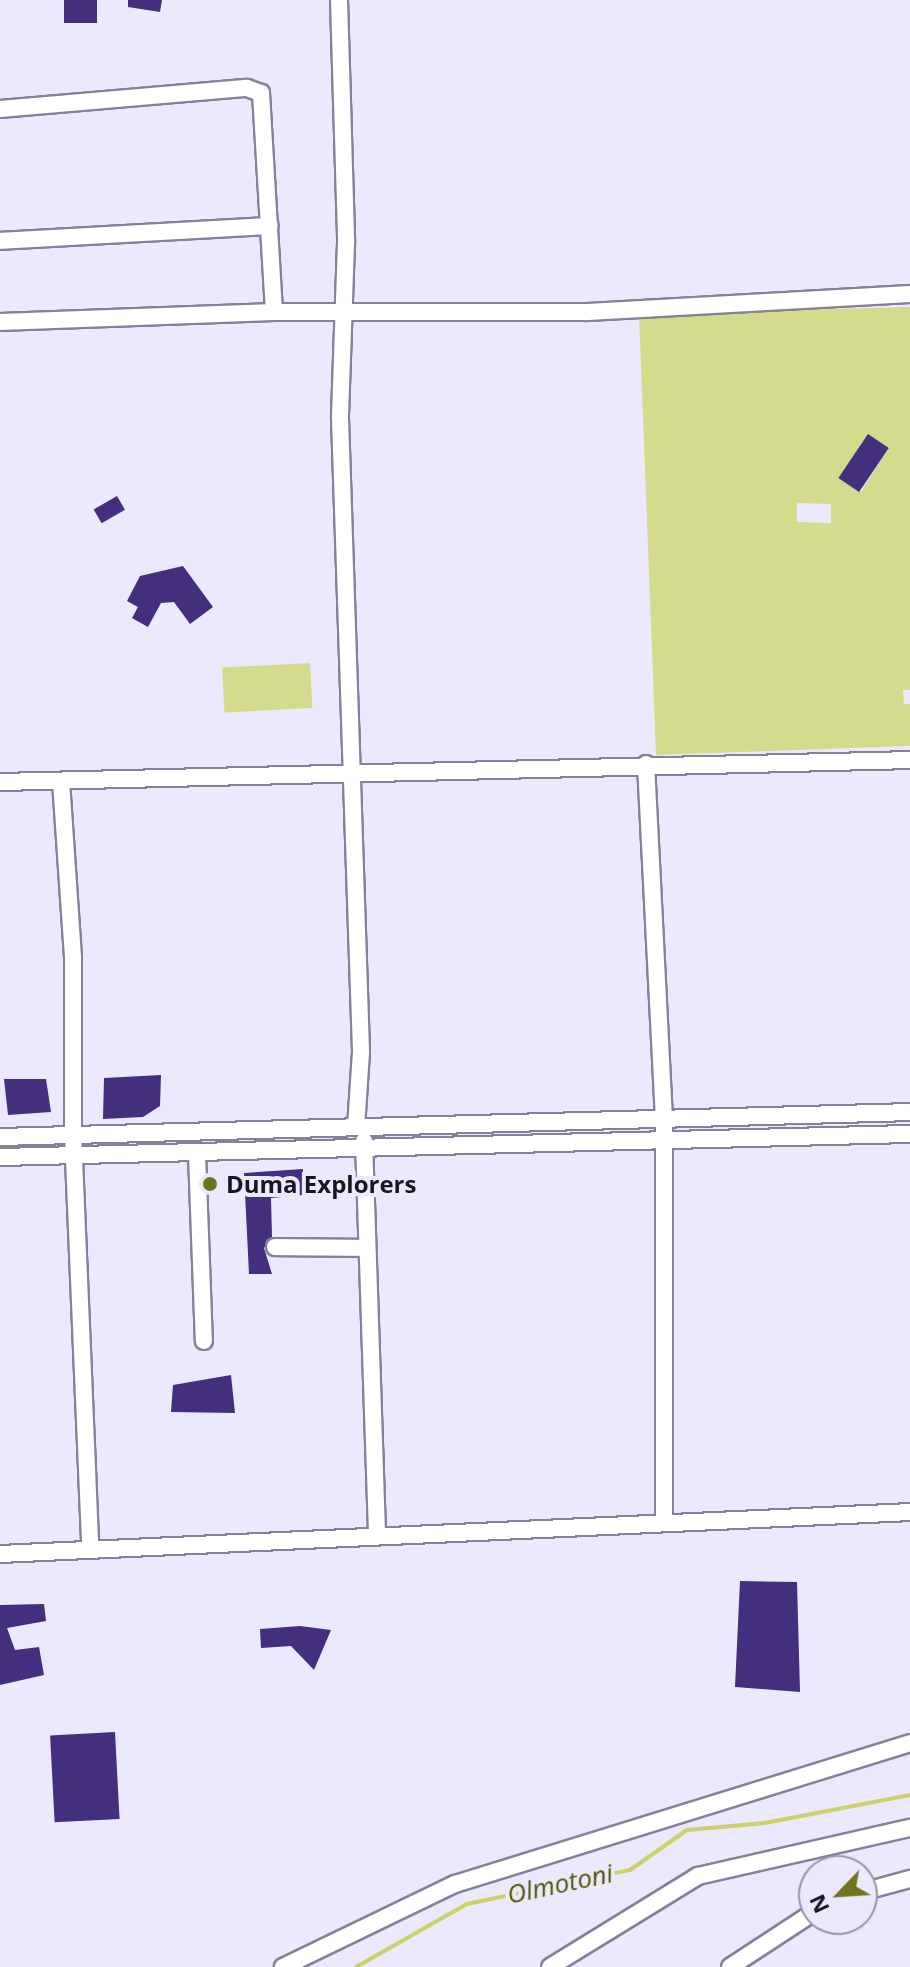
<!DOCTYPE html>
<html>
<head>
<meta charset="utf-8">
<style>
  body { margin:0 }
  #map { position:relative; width:910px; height:1967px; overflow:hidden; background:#ece9fe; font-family:"Open Sans",sans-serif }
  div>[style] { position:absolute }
  .green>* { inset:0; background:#d5db8d; transform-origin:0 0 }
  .stream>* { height:4px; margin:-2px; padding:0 2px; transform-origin:2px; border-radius:2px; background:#ccd168 }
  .building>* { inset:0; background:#442e7e; transform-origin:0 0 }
  .roads { filter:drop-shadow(2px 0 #848199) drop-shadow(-2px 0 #848199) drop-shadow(0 2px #848199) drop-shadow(0 -2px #848199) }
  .minor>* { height:16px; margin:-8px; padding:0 8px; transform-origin:8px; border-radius:8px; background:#fff }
  .dots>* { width:22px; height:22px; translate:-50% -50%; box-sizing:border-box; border:4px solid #ece9fe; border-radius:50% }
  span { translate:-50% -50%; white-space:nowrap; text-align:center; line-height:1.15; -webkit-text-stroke:8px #ece9fe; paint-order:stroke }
  .poi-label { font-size:24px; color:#18161f; font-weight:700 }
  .left { translate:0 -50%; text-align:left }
  .water-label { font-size:26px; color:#535601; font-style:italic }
  .north { position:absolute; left:798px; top:1855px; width:80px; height:80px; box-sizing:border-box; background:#ece9fe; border:2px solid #9795a5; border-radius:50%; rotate:245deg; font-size:22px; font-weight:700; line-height:32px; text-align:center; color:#18161f }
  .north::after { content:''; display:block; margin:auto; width:28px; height:36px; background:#71741b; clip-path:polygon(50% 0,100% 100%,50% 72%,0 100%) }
</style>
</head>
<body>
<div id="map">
  <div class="green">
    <i style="clip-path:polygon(evenodd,910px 307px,910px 690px,903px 690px,904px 704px,910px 704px,910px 746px,656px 755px,639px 314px,910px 307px,868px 435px,888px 448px,861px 492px,840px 479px,868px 435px,910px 307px,797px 503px,831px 504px,831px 523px,797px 522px,797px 503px)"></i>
    <i style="left:310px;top:663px;width:45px;height:88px;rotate:87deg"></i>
  </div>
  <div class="stream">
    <i style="left:356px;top:1967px;width:128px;rotate:-29.6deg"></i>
    <i style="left:467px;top:1904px;width:167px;rotate:-11.8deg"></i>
    <i style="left:630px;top:1870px;width:70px;rotate:-35.1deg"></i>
    <i style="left:687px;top:1830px;width:78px;rotate:-5.1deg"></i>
    <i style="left:765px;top:1823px;width:148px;rotate:-10.9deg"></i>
  </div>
  <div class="building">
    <i style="left:64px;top:0;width:33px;height:23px"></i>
    <i style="clip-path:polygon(128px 0,162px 0,160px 12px,128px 7px)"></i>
    <i style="left:868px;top:434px;width:25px;height:53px;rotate:34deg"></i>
    <i style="left:117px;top:496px;width:16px;height:27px;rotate:60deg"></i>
    <i style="clip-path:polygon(183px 566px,213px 607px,190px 624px,174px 602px,161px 603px,148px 627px,132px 618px,138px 607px,127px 601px,140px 576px)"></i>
    <i style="clip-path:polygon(161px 1075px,160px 1106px,143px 1117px,103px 1119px,104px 1078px)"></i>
    <i style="clip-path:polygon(4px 1079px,46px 1079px,51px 1112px,8px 1115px)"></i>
    <i style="clip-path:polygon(303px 1169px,303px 1195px,271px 1198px,272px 1237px,264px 1248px,272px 1274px,249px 1274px,244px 1173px)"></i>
    <i style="clip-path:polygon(231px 1375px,235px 1413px,171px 1412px,173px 1385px)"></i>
    <i style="clip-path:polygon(740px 1581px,797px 1582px,800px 1692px,735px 1687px)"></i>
    <i style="clip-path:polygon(44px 1604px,46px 1621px,7px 1628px,15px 1650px,39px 1647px,44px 1675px,0 1685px,0 1605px)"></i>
    <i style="clip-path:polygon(300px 1626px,331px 1630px,314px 1670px,291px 1646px,261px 1648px,260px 1629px)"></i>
    <i style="left:115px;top:1732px;width:87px;height:65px;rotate:87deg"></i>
  </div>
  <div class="roads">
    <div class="minor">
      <i style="left:339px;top:0;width:243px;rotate:88.3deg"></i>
      <i style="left:346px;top:243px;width:175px;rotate:92deg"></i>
      <i style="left:340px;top:418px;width:634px;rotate:88.1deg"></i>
      <i style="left:361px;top:1052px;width:75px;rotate:93.8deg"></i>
      <i style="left:0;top:109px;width:248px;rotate:-4.9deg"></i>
      <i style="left:247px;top:88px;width:15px;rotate:20deg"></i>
      <i style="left:261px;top:93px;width:219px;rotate:86.6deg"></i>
      <i style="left:0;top:241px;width:270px;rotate:-3.2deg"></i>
      <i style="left:0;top:322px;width:274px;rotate:-2.1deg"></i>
      <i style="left:274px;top:312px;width:313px"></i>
      <i style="left:587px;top:312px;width:324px;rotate:-3.2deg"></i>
      <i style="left:646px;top:764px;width:355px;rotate:87.1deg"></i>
      <i style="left:664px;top:1119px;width:404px;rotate:90deg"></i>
      <i style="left:61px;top:781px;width:177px;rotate:86.1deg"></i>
      <i style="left:73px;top:958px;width:177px;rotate:90deg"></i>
      <i style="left:73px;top:1135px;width:414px;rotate:87.6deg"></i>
      <i style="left:0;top:782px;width:910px;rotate:-1.38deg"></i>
      <i style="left:0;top:1137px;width:910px;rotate:-1.57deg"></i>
      <i style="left:364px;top:1141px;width:394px;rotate:88.1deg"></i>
      <i style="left:197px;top:1154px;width:187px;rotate:87.9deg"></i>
      <i style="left:0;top:1157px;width:910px;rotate:-1.45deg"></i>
      <i style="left:275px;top:1247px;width:92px;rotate:0.6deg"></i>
      <i style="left:0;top:1554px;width:911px;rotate:-2.64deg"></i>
      <i style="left:862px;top:1892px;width:50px;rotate:-15.2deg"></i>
      <i style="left:283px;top:1967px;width:191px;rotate:-25.8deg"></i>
      <i style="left:455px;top:1884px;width:476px;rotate:-17.2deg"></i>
      <i style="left:550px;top:1967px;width:174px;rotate:-31.6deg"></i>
      <i style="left:698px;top:1876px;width:217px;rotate:-12.8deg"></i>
      <i style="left:730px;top:1967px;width:100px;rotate:-33.2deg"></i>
    </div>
  </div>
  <div class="dots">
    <i style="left:210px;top:1184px;background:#71741b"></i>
  </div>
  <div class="poi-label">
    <span class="left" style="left:226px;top:1184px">Duma Explorers</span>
  </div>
  <div class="water-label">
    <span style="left:560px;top:1884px;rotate:-12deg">Olmotoni</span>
  </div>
  <div class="north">N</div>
</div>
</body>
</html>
